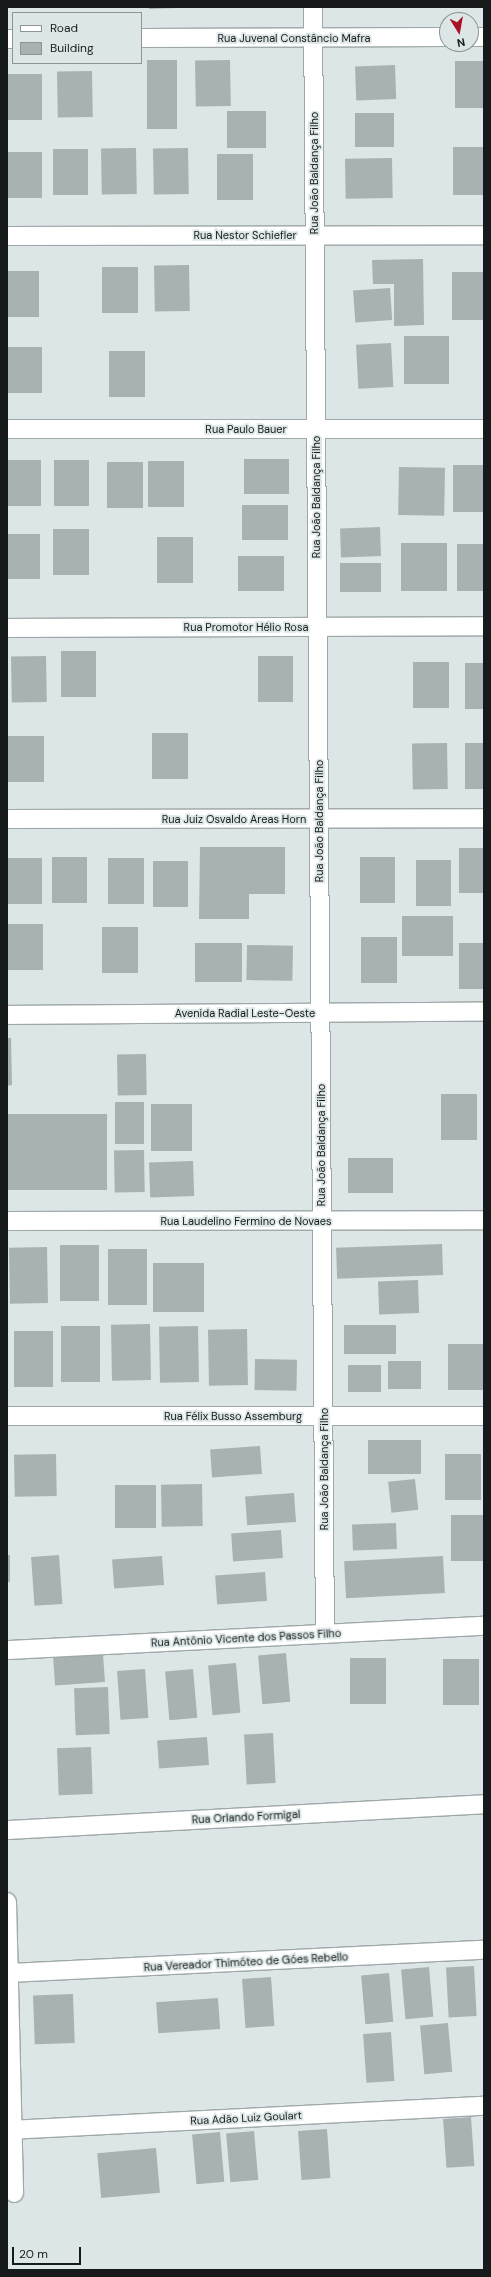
<!DOCTYPE html>
<html>
<head>
<meta charset="utf-8">
<style>
  body { margin:0 }
  #map { position:relative; width:491px; height:2277px; overflow:hidden; background:#dde6e7; font-family:"DM Sans",sans-serif }
  div>[style] { position:absolute }
  .building>* { inset:0; background:#a9b2b2; transform-origin:0 0 }
  .roads { filter:drop-shadow(1px 0 #9fa8a8) drop-shadow(-1px 0 #9fa8a8) drop-shadow(0 1px #9fa8a8) drop-shadow(0 -1px #9fa8a8) }
  .street>* { height:18px; margin:-9px; padding:0 9px; transform-origin:9px; border-radius:9px; background:#fff }
  span { translate:-50% -50%; white-space:nowrap; text-align:center; line-height:1.15; -webkit-text-stroke:3.5px #dde6e7; paint-order:stroke }
  .street-label { font-size:11px; color:#171a1b }
  .frame { position:absolute; inset:0; border:8px solid #171a1b; pointer-events:none }
  .legend { position:absolute; left:12px; top:12px; width:130px; height:52px; box-sizing:border-box; background:#dde6e7; border:1px solid #8e9495; margin:0; padding:5px 7px; list-style:none; font-size:12px; color:#171a1b }
  .legend li { display:flex; align-items:center; gap:8px; height:20px }
  .legend b { width:20px; border:1px solid #8e9495 }
  .north { position:absolute; left:439px; top:12px; width:40px; height:40px; box-sizing:border-box; background:#dde6e7; border:1px solid #8e9495; border-radius:50%; rotate:169deg; font-size:11px; font-weight:700; line-height:16px; text-align:center; color:#171a1b }
  .north::after { content:''; display:block; margin:auto; width:14px; height:18px; background:#a91226; clip-path:polygon(50% 0,100% 100%,50% 72%,0 100%) }
  .scale { position:absolute; left:12px; top:2247px; width:69px; height:18px; box-sizing:border-box; border:2px solid #171a1b; border-top:0; padding-left:5px; font-size:12px; line-height:14px; white-space:nowrap; color:#171a1b; -webkit-text-stroke:3px #dde6e7; paint-order:stroke }
</style>
</head>
<body>
<div id="map">
  <div class="building">
    <i style="clip-path:polygon(149px 7px,178px 7px,178px 8px,149px 9px)"></i>
    <i style="left:147px;top:60px;width:30px;height:69px"></i>
    <i style="left:230px;top:60px;width:46px;height:35px;rotate:89deg"></i>
    <i style="left:455px;top:61px;width:29px;height:47px"></i>
    <i style="left:395px;top:65px;width:34px;height:40px;rotate:88deg"></i>
    <i style="left:92px;top:71px;width:46px;height:35px;rotate:89deg"></i>
    <i style="left:7px;top:74px;width:35px;height:46px"></i>
    <i style="left:227px;top:111px;width:39px;height:37px"></i>
    <i style="left:355px;top:113px;width:39px;height:34px"></i>
    <i style="left:453px;top:147px;width:31px;height:48px"></i>
    <i style="left:136px;top:148px;width:46px;height:35px;rotate:89deg"></i>
    <i style="left:188px;top:148px;width:46px;height:35px;rotate:89deg"></i>
    <i style="left:53px;top:149px;width:35px;height:46px"></i>
    <i style="left:7px;top:152px;width:35px;height:46px"></i>
    <i style="left:217px;top:154px;width:36px;height:46px"></i>
    <i style="left:392px;top:158px;width:40px;height:47px;rotate:89deg"></i>
    <i style="clip-path:polygon(423px 259px,424px 325px,394px 326px,394px 284px,373px 284px,372px 260px)"></i>
    <i style="left:189px;top:265px;width:46px;height:35px;rotate:89deg"></i>
    <i style="left:102px;top:267px;width:36px;height:46px"></i>
    <i style="left:7px;top:271px;width:32px;height:46px"></i>
    <i style="left:452px;top:272px;width:32px;height:48px"></i>
    <i style="left:390px;top:288px;width:32px;height:37px;rotate:86deg"></i>
    <i style="left:404px;top:336px;width:45px;height:48px"></i>
    <i style="left:391px;top:343px;width:44px;height:35px;rotate:87deg"></i>
    <i style="left:7px;top:347px;width:35px;height:46px"></i>
    <i style="left:145px;top:351px;width:46px;height:36px;rotate:90deg"></i>
    <i style="left:244px;top:459px;width:45px;height:35px"></i>
    <i style="left:7px;top:460px;width:34px;height:46px"></i>
    <i style="left:54px;top:460px;width:35px;height:46px"></i>
    <i style="left:184px;top:461px;width:46px;height:36px;rotate:90deg"></i>
    <i style="left:143px;top:462px;width:46px;height:36px;rotate:90deg"></i>
    <i style="left:453px;top:465px;width:31px;height:47px"></i>
    <i style="left:399px;top:467px;width:46px;height:48px;rotate:1deg"></i>
    <i style="left:242px;top:505px;width:46px;height:35px"></i>
    <i style="left:380px;top:527px;width:29px;height:40px;rotate:88deg"></i>
    <i style="left:89px;top:529px;width:46px;height:36px;rotate:90deg"></i>
    <i style="left:7px;top:534px;width:33px;height:45px"></i>
    <i style="left:157px;top:537px;width:36px;height:46px"></i>
    <i style="left:401px;top:543px;width:46px;height:48px"></i>
    <i style="left:457px;top:544px;width:27px;height:47px"></i>
    <i style="left:238px;top:556px;width:46px;height:35px"></i>
    <i style="left:381px;top:563px;width:29px;height:41px;rotate:90deg"></i>
    <i style="left:96px;top:651px;width:46px;height:35px;rotate:90deg"></i>
    <i style="left:46px;top:656px;width:46px;height:35px;rotate:89deg"></i>
    <i style="left:258px;top:656px;width:35px;height:46px"></i>
    <i style="left:449px;top:662px;width:46px;height:36px;rotate:90deg"></i>
    <i style="left:465px;top:663px;width:19px;height:46px"></i>
    <i style="left:152px;top:733px;width:36px;height:46px"></i>
    <i style="left:8px;top:736px;width:36px;height:46px"></i>
    <i style="left:447px;top:743px;width:46px;height:35px;rotate:89deg"></i>
    <i style="left:465px;top:743px;width:19px;height:46px"></i>
    <i style="clip-path:polygon(200px 847px,285px 847px,285px 894px,249px 894px,249px 919px,199px 919px)"></i>
    <i style="left:459px;top:848px;width:25px;height:45px"></i>
    <i style="left:52px;top:857px;width:35px;height:46px"></i>
    <i style="left:395px;top:857px;width:46px;height:35px;rotate:90deg"></i>
    <i style="left:7px;top:858px;width:35px;height:46px"></i>
    <i style="left:144px;top:858px;width:46px;height:36px;rotate:90deg"></i>
    <i style="left:416px;top:860px;width:35px;height:46px"></i>
    <i style="left:153px;top:861px;width:35px;height:46px"></i>
    <i style="left:402px;top:916px;width:51px;height:40px"></i>
    <i style="left:8px;top:924px;width:35px;height:46px"></i>
    <i style="left:138px;top:927px;width:46px;height:36px;rotate:90deg"></i>
    <i style="left:361px;top:937px;width:36px;height:46px"></i>
    <i style="left:195px;top:943px;width:47px;height:39px"></i>
    <i style="left:459px;top:943px;width:25px;height:46px"></i>
    <i style="left:247px;top:945px;width:46px;height:35px;rotate:1deg"></i>
    <i style="clip-path:polygon(7px 1038px,11px 1038px,12px 1085px,7px 1086px)"></i>
    <i style="left:146px;top:1054px;width:41px;height:29px;rotate:89deg"></i>
    <i style="left:477px;top:1094px;width:46px;height:36px;rotate:90deg"></i>
    <i style="left:115px;top:1102px;width:29px;height:42px"></i>
    <i style="left:151px;top:1104px;width:41px;height:47px"></i>
    <i style="left:107px;top:1114px;width:76px;height:100px;rotate:90deg"></i>
    <i style="left:144px;top:1150px;width:42px;height:30px;rotate:89deg"></i>
    <i style="left:348px;top:1158px;width:45px;height:35px"></i>
    <i style="left:193px;top:1161px;width:35px;height:44px;rotate:88deg"></i>
    <i style="left:442px;top:1244px;width:31px;height:106px;rotate:88deg"></i>
    <i style="left:60px;top:1245px;width:39px;height:56px"></i>
    <i style="left:47px;top:1247px;width:56px;height:38px;rotate:89deg"></i>
    <i style="left:147px;top:1249px;width:56px;height:39px;rotate:90deg"></i>
    <i style="left:153px;top:1263px;width:51px;height:49px"></i>
    <i style="left:418px;top:1280px;width:33px;height:40px;rotate:88deg"></i>
    <i style="left:150px;top:1324px;width:56px;height:39px;rotate:89deg"></i>
    <i style="left:396px;top:1325px;width:29px;height:52px;rotate:90deg"></i>
    <i style="left:61px;top:1326px;width:39px;height:56px"></i>
    <i style="left:198px;top:1326px;width:56px;height:39px;rotate:89deg"></i>
    <i style="left:247px;top:1329px;width:56px;height:39px;rotate:89deg"></i>
    <i style="left:14px;top:1331px;width:39px;height:56px"></i>
    <i style="left:448px;top:1344px;width:35px;height:46px"></i>
    <i style="left:255px;top:1359px;width:42px;height:31px;rotate:1deg"></i>
    <i style="left:421px;top:1361px;width:28px;height:33px;rotate:90deg"></i>
    <i style="left:348px;top:1365px;width:33px;height:27px"></i>
    <i style="left:421px;top:1440px;width:34px;height:53px;rotate:90deg"></i>
    <i style="left:260px;top:1446px;width:28px;height:50px;rotate:86deg"></i>
    <i style="left:56px;top:1454px;width:42px;height:42px;rotate:89deg"></i>
    <i style="left:445px;top:1454px;width:36px;height:46px"></i>
    <i style="left:415px;top:1479px;width:31px;height:27px;rotate:84deg"></i>
    <i style="left:202px;top:1484px;width:42px;height:41px;rotate:89deg"></i>
    <i style="left:115px;top:1485px;width:41px;height:43px"></i>
    <i style="left:294px;top:1493px;width:29px;height:49px;rotate:86deg"></i>
    <i style="left:451px;top:1515px;width:33px;height:46px"></i>
    <i style="left:396px;top:1523px;width:26px;height:44px;rotate:88deg"></i>
    <i style="left:281px;top:1530px;width:28px;height:50px;rotate:86deg"></i>
    <i style="left:7px;top:1555px;width:3px;height:27px"></i>
    <i style="left:59px;top:1555px;width:49px;height:28px;rotate:86deg"></i>
    <i style="left:162px;top:1556px;width:29px;height:50px;rotate:86deg"></i>
    <i style="left:443px;top:1556px;width:37px;height:99px;rotate:87deg"></i>
    <i style="left:265px;top:1572px;width:29px;height:50px;rotate:86deg"></i>
    <i style="left:286px;top:1653px;width:49px;height:28px;rotate:85deg"></i>
    <i style="left:103px;top:1654px;width:28px;height:50px;rotate:86deg"></i>
    <i style="left:350px;top:1658px;width:36px;height:46px"></i>
    <i style="left:479px;top:1659px;width:46px;height:36px;rotate:90deg"></i>
    <i style="left:236px;top:1663px;width:50px;height:28px;rotate:85deg"></i>
    <i style="left:145px;top:1669px;width:49px;height:28px;rotate:86deg"></i>
    <i style="left:193px;top:1669px;width:49px;height:28px;rotate:85deg"></i>
    <i style="left:108px;top:1687px;width:47px;height:34px;rotate:88deg"></i>
    <i style="left:273px;top:1733px;width:50px;height:29px;rotate:87deg"></i>
    <i style="left:207px;top:1737px;width:28px;height:50px;rotate:86deg"></i>
    <i style="left:91px;top:1747px;width:47px;height:34px;rotate:88deg"></i>
    <i style="left:474px;top:1966px;width:50px;height:28px;rotate:87deg"></i>
    <i style="left:429px;top:1967px;width:50px;height:28px;rotate:85deg"></i>
    <i style="left:389px;top:1973px;width:49px;height:28px;rotate:85deg"></i>
    <i style="left:271px;top:1977px;width:49px;height:29px;rotate:86deg"></i>
    <i style="left:73px;top:1994px;width:49px;height:40px;rotate:88deg"></i>
    <i style="left:218px;top:1998px;width:31px;height:62px;rotate:86deg"></i>
    <i style="left:448px;top:2023px;width:49px;height:28px;rotate:85deg"></i>
    <i style="left:391px;top:2032px;width:49px;height:28px;rotate:86deg"></i>
    <i style="left:471px;top:2117px;width:49px;height:28px;rotate:86deg"></i>
    <i style="left:327px;top:2129px;width:49px;height:29px;rotate:86deg"></i>
    <i style="left:254px;top:2131px;width:49px;height:28px;rotate:85deg"></i>
    <i style="left:220px;top:2132px;width:50px;height:28px;rotate:85deg"></i>
    <i style="left:156px;top:2148px;width:45px;height:59px;rotate:85deg"></i>
  </div>
  <div class="roads">
    <div class="street">
      <i style="left:313px;top:7px;width:1627px;rotate:89.58deg"></i>
      <i style="left:471px;top:37px;width:13px"></i>
      <i style="left:141px;top:38px;width:306px;rotate:-0.2deg"></i>
      <i style="left:7px;top:39px;width:6px"></i>
      <i style="left:7px;top:236px;width:477px;rotate:-0.1deg"></i>
      <i style="left:7px;top:429px;width:477px"></i>
      <i style="left:7px;top:628px;width:477px;rotate:-0.2deg"></i>
      <i style="left:7px;top:819px;width:477px;rotate:-0.1deg"></i>
      <i style="left:7px;top:1015px;width:477px;rotate:-0.4deg"></i>
      <i style="left:7px;top:1221px;width:477px;rotate:-0.1deg"></i>
      <i style="left:7px;top:1416px;width:477px"></i>
      <i style="left:7px;top:1650px;width:478px;rotate:-2.9deg"></i>
      <i style="left:7px;top:1830px;width:478px;rotate:-3.1deg"></i>
      <i style="left:7px;top:1902px;width:291px;rotate:88.6deg"></i>
      <i style="left:7px;top:1973px;width:478px;rotate:-2.8deg"></i>
      <i style="left:7px;top:2130px;width:478px;rotate:-2.9deg"></i>
    </div>
  </div>
  <div class="street-label">
    <span style="left:294px;top:38px">Rua Juvenal Constâncio Mafra</span>
    <span style="left:314px;top:173px;rotate:-90deg">Rua João Baldança Filho</span>
    <span style="left:245px;top:235px">Rua Nestor Schiefler</span>
    <span style="left:246px;top:429px">Rua Paulo Bauer</span>
    <span style="left:316px;top:497px;rotate:-90deg">Rua João Baldança Filho</span>
    <span style="left:246px;top:627px">Rua Promotor Hélio Rosa</span>
    <span style="left:234px;top:819px">Rua Juiz Osvaldo Areas Horn</span>
    <span style="left:319px;top:821px;rotate:-90deg">Rua João Baldança Filho</span>
    <span style="left:245px;top:1013px">Avenida Radial Leste-Oeste</span>
    <span style="left:321px;top:1145px;rotate:-90deg">Rua João Baldança Filho</span>
    <span style="left:246px;top:1221px">Rua Laudelino Fermino de Novaes</span>
    <span style="left:233px;top:1416px">Rua Félix Busso Assemburg</span>
    <span style="left:324px;top:1469px;rotate:-90deg">Rua João Baldança Filho</span>
    <span style="left:246px;top:1638px;rotate:-3deg">Rua Antônio Vicente dos Passos Filho</span>
    <span style="left:246px;top:1817px;rotate:-3deg">Rua Orlando Formigal</span>
    <span style="left:246px;top:1962px;rotate:-3deg">Rua Vereador Thimóteo de Góes Rebello</span>
    <span style="left:246px;top:2118px;rotate:-3deg">Rua Adão Luiz Goulart</span>
  </div>
  <div class="frame"></div>
  <ul class="legend">
  <li><b style="height:5px;background:#fff"></b>Road</li>
  <li><b style="height:11px;background:#a9b2b2"></b>Building</li>
  </ul>
  <div class="north">N</div>
  <div class="scale">20 m</div>
</div>
</body>
</html>
